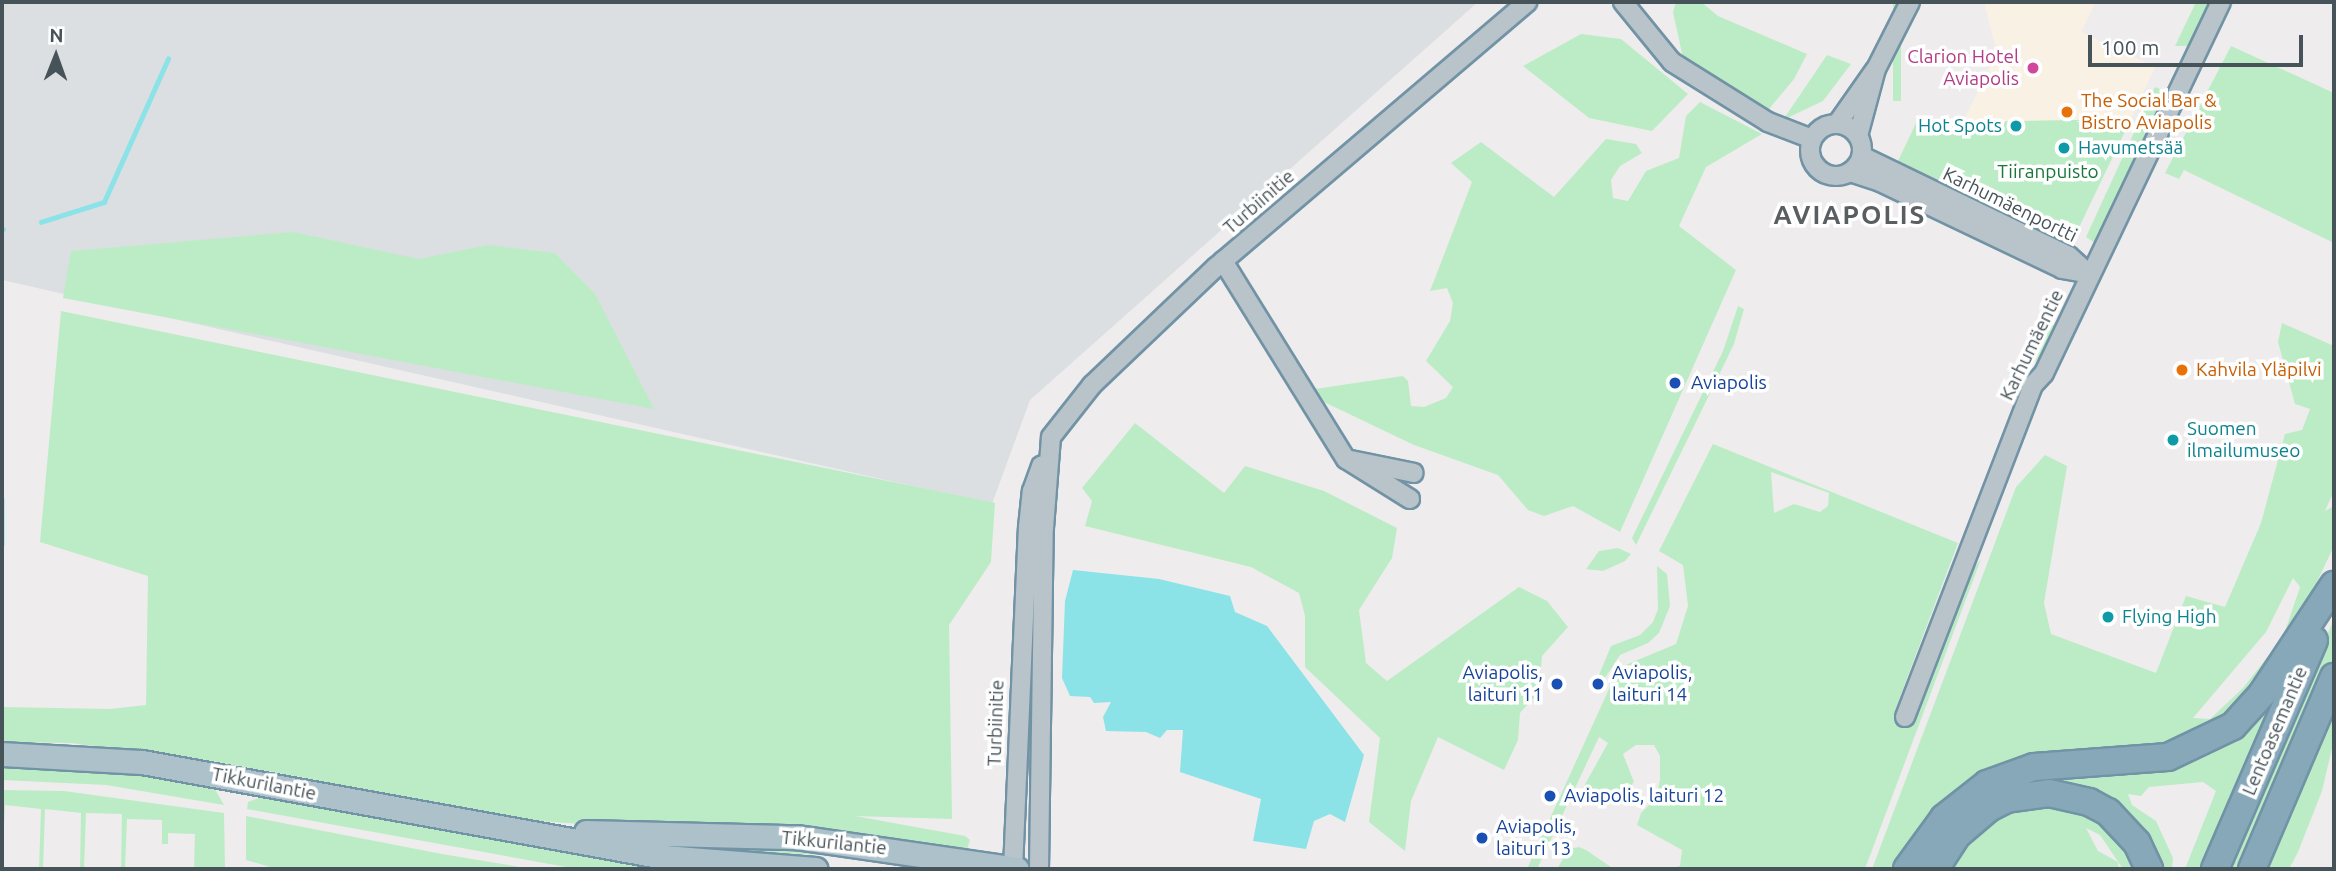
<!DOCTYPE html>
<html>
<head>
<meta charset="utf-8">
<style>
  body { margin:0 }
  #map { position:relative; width:2336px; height:871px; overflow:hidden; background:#efeced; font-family:Ubuntu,sans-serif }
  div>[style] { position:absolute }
  .commercial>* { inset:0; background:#faf1e5 }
  .airport>* { inset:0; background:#dbdfe1 }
  .green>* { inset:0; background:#bcecc6; transform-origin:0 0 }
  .water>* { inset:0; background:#8be3e7 }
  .stream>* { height:4.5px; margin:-2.25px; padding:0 2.25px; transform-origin:2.25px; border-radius:2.25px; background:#8be3e7 }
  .roads { filter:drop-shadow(2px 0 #7193a5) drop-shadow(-2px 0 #7193a5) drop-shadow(0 2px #7193a5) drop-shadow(0 -2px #7193a5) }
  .minor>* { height:18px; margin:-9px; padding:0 9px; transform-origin:9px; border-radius:9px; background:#b8c4c9 }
  .minor>.ring { margin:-9px; padding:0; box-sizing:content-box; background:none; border:18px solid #b8c4c9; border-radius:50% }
  .major>* { height:23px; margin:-11.5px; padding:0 11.5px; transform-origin:11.5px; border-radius:11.5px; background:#adc1ca }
  .highway>* { height:26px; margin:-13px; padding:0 13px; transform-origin:13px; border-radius:13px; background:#86a8b9 }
  .dots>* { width:19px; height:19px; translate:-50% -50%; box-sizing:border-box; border:4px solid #fff; border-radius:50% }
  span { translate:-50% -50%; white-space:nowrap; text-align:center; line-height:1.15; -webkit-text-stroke:7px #fff; paint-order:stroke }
  .hotel-label { font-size:19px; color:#b23c85 }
  .right { translate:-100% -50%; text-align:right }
  .food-label { font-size:19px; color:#c56008 }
  .left { translate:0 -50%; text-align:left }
  .culture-label { font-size:19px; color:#0d838f }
  .park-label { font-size:19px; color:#1b7639 }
  .street-label { font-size:19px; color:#465359 }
  .transit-label { font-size:19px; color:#164399 }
  .district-label { font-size:26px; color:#595e61; font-weight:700; letter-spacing:2px }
  .frame { position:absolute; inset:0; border:4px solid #465359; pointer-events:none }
  .north { position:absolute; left:21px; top:21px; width:70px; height:70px; -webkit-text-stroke:5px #fff; paint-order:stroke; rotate:1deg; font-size:19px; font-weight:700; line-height:28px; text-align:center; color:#465359 }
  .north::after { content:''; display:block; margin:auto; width:24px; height:32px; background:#465359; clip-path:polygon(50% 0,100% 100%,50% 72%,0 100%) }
  .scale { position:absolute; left:2088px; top:35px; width:215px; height:32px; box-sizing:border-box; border:4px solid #465359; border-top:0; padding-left:9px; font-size:21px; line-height:24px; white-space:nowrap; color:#465359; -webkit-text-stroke:5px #fff; paint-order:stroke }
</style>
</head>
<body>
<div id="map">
  <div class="commercial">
    <i style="clip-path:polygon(1984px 2px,2096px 2px,2081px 32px,2155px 67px,2131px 119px,1963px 122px,1997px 53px)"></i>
  </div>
  <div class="airport">
    <i style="clip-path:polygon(2px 2px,1478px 2px,1030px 400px,992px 504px,2px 280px)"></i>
  </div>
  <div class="green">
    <i style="clip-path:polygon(1676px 2px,1701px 2px,1718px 16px,1807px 54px,1794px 79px,1769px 109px,1723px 89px,1683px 58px,1673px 12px)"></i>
    <i style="left:1893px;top:2px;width:8px;height:99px"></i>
    <i style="clip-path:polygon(2196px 2px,2213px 2px,2192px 46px,2175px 46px)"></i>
    <i style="clip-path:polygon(1581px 34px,1621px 39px,1688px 94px,1652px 131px,1589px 118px,1523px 66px)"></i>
    <i style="clip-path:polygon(2231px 46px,2334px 93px,2334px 243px,2184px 170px,2179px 179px,2165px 173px)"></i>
    <i style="clip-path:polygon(1827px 55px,1851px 64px,1823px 101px,1783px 120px)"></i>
    <i style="clip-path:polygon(2155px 87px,2170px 93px,2095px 243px,2086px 237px)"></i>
    <i style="clip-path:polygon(1700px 102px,1762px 134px,1706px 167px,1679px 226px,1736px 270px,1620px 532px,1573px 506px,1544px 516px,1528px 510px,1498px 475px,1414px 445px,1301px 391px,1403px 376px,1408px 381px,1411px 406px,1424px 407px,1446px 398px,1453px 387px,1426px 361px,1450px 321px,1453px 303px,1447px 288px,1430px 291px,1472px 182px,1451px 163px,1481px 142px,1554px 197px,1606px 139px,1636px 144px,1642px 153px,1620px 166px,1611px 180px,1613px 198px,1628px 201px,1646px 171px,1679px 158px,1686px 116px)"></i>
    <i style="clip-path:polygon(2131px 119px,2072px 242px,1898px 161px,1916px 123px)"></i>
    <i style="clip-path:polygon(293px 232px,419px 259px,488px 245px,555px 253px,595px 294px,654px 409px,63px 298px,71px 251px)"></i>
    <i style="clip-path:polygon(1738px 306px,1744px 309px,1734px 344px,1636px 545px,1632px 538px,1723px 351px)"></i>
    <i style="clip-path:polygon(61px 311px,995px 503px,991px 562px,949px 625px,952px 819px,855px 816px,965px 836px,970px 840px,966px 852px,512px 819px,375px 797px,317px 780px,206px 760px,70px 743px,2px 742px,2px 707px,110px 709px,146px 705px,148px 576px,40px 542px)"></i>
    <i style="clip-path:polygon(2043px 321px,2056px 326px,2042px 354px,2029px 369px,2030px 348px)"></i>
    <i style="clip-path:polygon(evenodd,2282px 323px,2334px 346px,2334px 491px,2325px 511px,2334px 506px,2334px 546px,2298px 622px,2231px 718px,2185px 745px,2054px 758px,1931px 816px,1891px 869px,1872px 869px,2016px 487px,2045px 455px,2067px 466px,2044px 603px,2051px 634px,2156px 673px,2186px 596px,2225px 607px,2261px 523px,2285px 434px,2302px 430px,2310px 409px,2295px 404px,2278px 342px,2282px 323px,2293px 578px,2300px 587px,2283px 637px,2243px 688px,2210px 719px,2193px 718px,2266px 632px,2293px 578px)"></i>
    <i style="clip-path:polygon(1135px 423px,1224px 493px,1245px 466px,1324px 491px,1397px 528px,1392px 558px,1359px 610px,1366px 663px,1387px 681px,1519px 587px,1547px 601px,1568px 627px,1542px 656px,1539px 692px,1520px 713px,1518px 740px,1504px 770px,1438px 737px,1411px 801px,1405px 851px,1369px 822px,1380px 738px,1305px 667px,1305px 616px,1299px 593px,1251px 567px,1085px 526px,1092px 501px,1082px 488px)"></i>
    <i style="clip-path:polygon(evenodd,1713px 444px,1958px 543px,1895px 710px,1912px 719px,1966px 579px,1981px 559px,1865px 869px,1668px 869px,1680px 866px,1682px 850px,1637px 825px,1641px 813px,1656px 798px,1660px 780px,1660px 756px,1654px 745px,1636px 745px,1623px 754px,1634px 782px,1628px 790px,1578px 797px,1608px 743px,1599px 737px,1537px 869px,1527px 869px,1614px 678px,1628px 664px,1676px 644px,1688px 606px,1683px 565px,1659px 551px,1713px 444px,1771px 472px,1829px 493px,1828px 506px,1820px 512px,1794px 504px,1774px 513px,1771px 472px)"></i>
    <i style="clip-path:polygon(1618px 548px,1631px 554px,1625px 561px,1603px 571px,1586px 569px,1599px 551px)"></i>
    <i style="clip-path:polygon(1657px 566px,1667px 574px,1670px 606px,1659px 633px,1648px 643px,1620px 655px,1605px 678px,1599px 675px,1611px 646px,1640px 635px,1653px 622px,1658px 609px)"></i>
    <i style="clip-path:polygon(2334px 619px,2334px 656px,2242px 869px,2227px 869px)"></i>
    <i style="clip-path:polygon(2286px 677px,2204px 869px,2185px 869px,2216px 791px,2203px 782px,2149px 787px,2141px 796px,2128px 794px,2132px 805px,2156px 821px,2173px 858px,2172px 869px,2156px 869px,2143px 843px,2049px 788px,1924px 858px,2022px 776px,2164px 765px)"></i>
    <i style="clip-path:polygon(2334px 705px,2334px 740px,2322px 791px,2298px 852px,2289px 869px,2264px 869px)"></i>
    <i style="clip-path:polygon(2px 763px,100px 766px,212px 784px,224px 805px,106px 785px,2px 780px)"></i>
    <i style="clip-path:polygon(2px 790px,64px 791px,224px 813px,225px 869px,194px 869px,195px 834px,168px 833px,168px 844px,162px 844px,162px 820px,127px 819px,125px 869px,121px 869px,122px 814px,86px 813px,84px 869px,80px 869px,81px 813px,45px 809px,43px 869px,39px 869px,41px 809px,5px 805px,2px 869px)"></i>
    <i style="clip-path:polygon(267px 795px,718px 869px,577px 869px,247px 809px,248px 802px)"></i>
    <i style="clip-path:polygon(2021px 804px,2080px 809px,2119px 833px,2141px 869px,2123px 869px,2100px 835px,2086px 828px,2098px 851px,2118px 862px,2119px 869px,1945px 869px,1973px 827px)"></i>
    <i style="clip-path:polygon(246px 816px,442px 854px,533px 869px,277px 869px,246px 860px)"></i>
    <i style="clip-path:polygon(659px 840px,760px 844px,959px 869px,927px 869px,845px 856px,659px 847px)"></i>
    <i style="clip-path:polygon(1579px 847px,1586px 850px,1614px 869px,1557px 869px,1569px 849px)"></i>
  </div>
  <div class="water">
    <i style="clip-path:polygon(1073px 570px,1159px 579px,1230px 596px,1235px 612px,1267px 626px,1364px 755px,1345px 822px,1330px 814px,1314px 821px,1306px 849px,1253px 841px,1261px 799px,1180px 772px,1183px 730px,1167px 730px,1160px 738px,1146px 732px,1106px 731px,1103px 717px,1111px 702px,1094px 703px,1090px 697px,1070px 696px,1062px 678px,1065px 601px)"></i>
  </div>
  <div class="stream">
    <i style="left:41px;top:222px;width:66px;rotate:-17.6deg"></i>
    <i style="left:104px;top:202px;width:157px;rotate:-65.9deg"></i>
    <i style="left:2px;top:230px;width:1px;rotate:-45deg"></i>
    <i style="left:2px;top:499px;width:45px;rotate:90deg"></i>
  </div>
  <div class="roads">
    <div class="minor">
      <i style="left:1623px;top:2px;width:77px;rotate:50.8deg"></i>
      <i style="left:1672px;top:62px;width:113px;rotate:32deg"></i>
      <i style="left:1768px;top:122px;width:47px;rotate:21.1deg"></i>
      <i class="ring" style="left:1810px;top:124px;width:34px;height:34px"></i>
      <i style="left:1837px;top:124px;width:66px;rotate:-54.9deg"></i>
      <i style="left:1858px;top:136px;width:69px;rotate:-75deg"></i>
      <i style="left:1876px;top:69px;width:75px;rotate:-63.1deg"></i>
      <i style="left:1862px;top:156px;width:230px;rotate:25.8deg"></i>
      <i style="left:2069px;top:256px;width:27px;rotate:42deg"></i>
      <i style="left:1850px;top:172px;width:32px;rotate:18deg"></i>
      <i style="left:1880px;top:182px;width:202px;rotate:25.5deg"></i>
      <i style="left:2062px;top:269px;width:27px;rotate:10deg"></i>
      <i style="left:1223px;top:261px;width:233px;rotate:58.2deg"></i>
      <i style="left:1410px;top:499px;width:75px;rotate:-148deg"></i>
      <i style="left:1346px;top:459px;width:69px;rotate:11.6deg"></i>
      <i style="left:1905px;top:717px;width:356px;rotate:-68.9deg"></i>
      <i style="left:2033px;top:385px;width:16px;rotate:-47deg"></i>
      <i style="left:2044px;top:373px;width:411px;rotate:-64.5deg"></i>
      <i style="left:1013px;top:869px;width:342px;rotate:-87.5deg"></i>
      <i style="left:1028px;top:527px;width:36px;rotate:-84deg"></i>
      <i style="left:1032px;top:491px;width:27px;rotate:-70deg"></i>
      <i style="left:1039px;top:869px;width:341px;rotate:-89.2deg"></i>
      <i style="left:1044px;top:528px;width:91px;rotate:-85.6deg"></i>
      <i style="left:1051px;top:437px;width:66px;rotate:-51.7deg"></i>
      <i style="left:1092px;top:385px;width:171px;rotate:-43.6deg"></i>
      <i style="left:1216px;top:267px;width:409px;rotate:-40.4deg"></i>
    </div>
    <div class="major">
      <i style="left:2px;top:754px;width:140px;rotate:3.3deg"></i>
      <i style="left:142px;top:762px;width:531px;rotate:10.31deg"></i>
      <i style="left:664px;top:857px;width:152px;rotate:4.5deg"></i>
      <i style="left:586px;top:832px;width:210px;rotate:1.4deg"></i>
      <i style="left:796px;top:837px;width:223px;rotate:8.2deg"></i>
    </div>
    <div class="highway">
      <i style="left:1907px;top:869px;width:63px;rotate:-54deg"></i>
      <i style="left:1944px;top:818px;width:55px;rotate:-38.3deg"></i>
      <i style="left:1987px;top:784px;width:50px;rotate:-19.9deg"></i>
      <i style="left:2034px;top:767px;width:134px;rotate:-4.3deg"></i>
      <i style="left:2168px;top:757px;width:72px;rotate:-25.5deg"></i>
      <i style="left:2233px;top:726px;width:43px;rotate:-47.8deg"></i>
      <i style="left:2262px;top:694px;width:131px;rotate:-56.6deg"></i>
      <i style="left:1935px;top:869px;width:40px;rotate:-57.1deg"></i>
      <i style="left:1957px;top:835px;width:42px;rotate:-40.2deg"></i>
      <i style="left:1989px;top:808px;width:20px;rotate:-27deg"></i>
      <i style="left:2007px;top:799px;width:42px;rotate:-8.1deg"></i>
      <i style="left:2049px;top:793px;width:41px;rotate:12.7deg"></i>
      <i style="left:2089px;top:802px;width:21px;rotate:28deg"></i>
      <i style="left:2108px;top:812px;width:42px;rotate:46.9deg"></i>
      <i style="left:2137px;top:843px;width:29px;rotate:65deg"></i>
      <i style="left:2215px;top:869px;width:249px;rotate:-66.6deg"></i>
      <i style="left:2252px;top:869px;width:209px;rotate:-66.9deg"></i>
    </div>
  </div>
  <div class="dots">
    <i style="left:2033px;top:68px;background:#d1479c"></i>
    <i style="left:2067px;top:112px;background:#e8710a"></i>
    <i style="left:2016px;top:126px;background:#0f9aa8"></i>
    <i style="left:2064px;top:148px;background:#0f9aa8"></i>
    <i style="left:2182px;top:370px;background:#e8710a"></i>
    <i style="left:1675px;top:383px;background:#1a4fb4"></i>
    <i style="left:2173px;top:440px;background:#0f9aa8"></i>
    <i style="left:2108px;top:617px;background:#0f9aa8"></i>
    <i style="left:1557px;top:684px;background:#1a4fb4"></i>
    <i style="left:1598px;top:684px;background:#1a4fb4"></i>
    <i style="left:1550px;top:796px;background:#1a4fb4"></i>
    <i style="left:1482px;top:838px;background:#1a4fb4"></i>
  </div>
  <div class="hotel-label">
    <span class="right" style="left:2019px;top:68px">Clarion Hotel<br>Aviapolis</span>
  </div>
  <div class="food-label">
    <span class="left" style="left:2081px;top:112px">The Social Bar &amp;<br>Bistro Aviapolis</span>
    <span class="left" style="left:2196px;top:370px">Kahvila Yläpilvi</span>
  </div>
  <div class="culture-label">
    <span class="right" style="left:2002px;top:126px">Hot Spots</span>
    <span class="left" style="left:2078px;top:148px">Havumetsää</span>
    <span class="left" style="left:2187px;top:440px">Suomen<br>ilmailumuseo</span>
    <span class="left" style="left:2122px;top:617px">Flying High</span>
  </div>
  <div class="park-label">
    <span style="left:2048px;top:172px">Tiiranpuisto</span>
  </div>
  <div class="street-label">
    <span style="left:1259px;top:202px;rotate:-41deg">Turbiinitie</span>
    <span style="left:2010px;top:205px;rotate:26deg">Karhumäenportti</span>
    <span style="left:2032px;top:345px;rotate:-64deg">Karhumäentie</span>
    <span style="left:996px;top:723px;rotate:-88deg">Turbiinitie</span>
    <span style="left:2275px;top:731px;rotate:-67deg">Lentoasemantie</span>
    <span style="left:264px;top:784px;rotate:11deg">Tikkurilantie</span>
    <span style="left:834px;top:843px;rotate:6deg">Tikkurilantie</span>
  </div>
  <div class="transit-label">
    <span class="left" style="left:1691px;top:383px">Aviapolis</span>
    <span class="right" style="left:1543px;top:684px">Aviapolis,<br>laituri 11</span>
    <span class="left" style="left:1612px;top:684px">Aviapolis,<br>laituri 14</span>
    <span class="left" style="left:1564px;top:796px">Aviapolis, laituri 12</span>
    <span class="left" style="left:1496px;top:838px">Aviapolis,<br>laituri 13</span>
  </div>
  <div class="district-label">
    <span style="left:1850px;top:215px">AVIAPOLIS</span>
  </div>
  <div class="frame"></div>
  <div class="north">N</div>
  <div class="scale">100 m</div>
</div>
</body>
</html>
